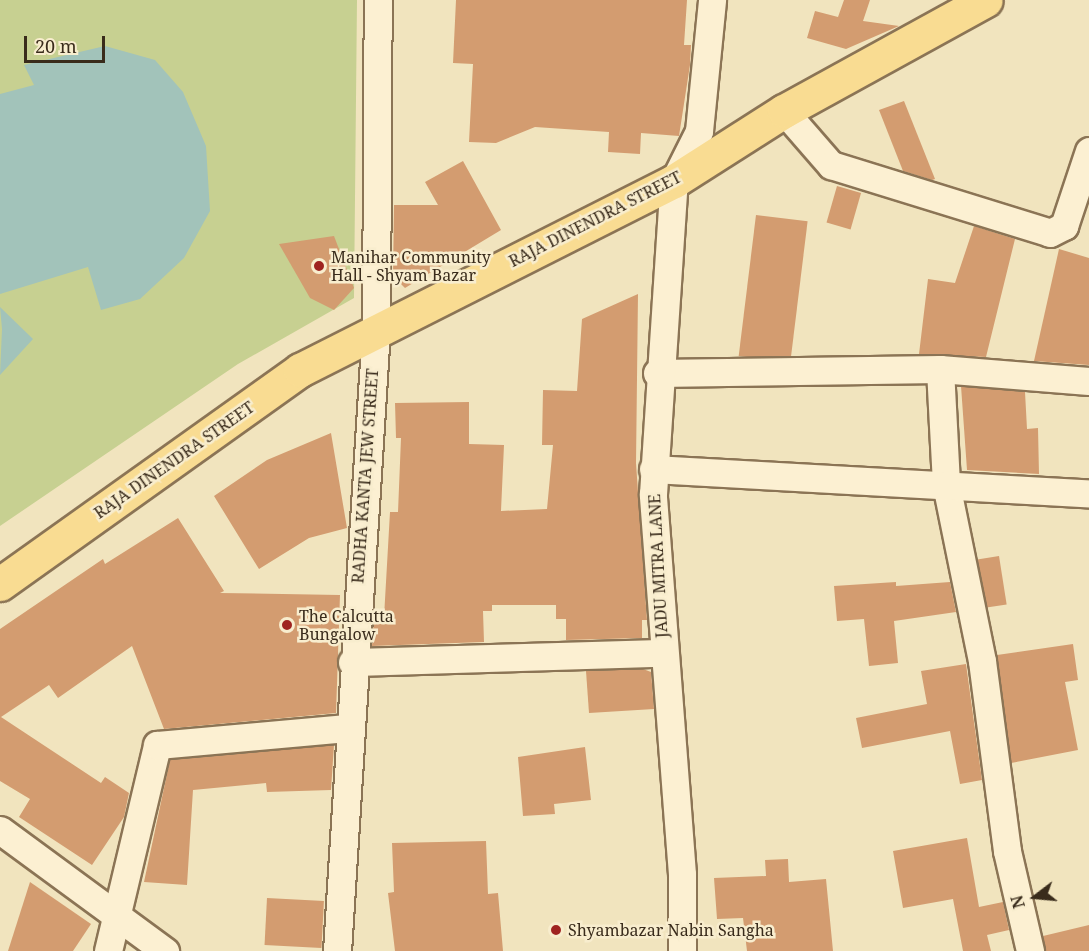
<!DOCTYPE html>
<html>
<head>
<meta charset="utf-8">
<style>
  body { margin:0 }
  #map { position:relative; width:1089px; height:951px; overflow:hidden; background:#f1e4be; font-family:"Noto Serif",serif }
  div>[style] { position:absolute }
  .green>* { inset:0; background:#c7d091 }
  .water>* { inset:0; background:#a2c3ba }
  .building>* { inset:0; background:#d39c70; transform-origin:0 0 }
  .roads { filter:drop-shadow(2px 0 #8b7455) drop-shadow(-2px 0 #8b7455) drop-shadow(0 2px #8b7455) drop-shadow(0 -2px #8b7455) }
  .minor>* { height:27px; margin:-13.5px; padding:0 13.5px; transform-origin:13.5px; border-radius:13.5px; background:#fcf0d2 }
  .major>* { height:33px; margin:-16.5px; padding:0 16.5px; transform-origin:16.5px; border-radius:16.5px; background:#f9dc92 }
  .dots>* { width:16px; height:16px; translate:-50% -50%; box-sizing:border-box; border:3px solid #f8edce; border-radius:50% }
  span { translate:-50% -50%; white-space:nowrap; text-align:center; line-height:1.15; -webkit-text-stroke:5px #f8edce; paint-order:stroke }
  .street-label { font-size:16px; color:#392b1b }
  .poi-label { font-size:16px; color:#392b1b }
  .left { translate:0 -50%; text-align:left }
  .north { position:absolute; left:1005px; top:867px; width:60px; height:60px; -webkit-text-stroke:4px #f8edce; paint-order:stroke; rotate:254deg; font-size:16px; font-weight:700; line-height:24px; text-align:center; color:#392b1b }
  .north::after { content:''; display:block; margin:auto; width:21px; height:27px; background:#392b1b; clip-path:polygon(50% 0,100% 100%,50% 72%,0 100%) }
  .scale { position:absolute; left:24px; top:36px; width:81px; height:27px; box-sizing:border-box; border:3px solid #392b1b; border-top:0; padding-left:8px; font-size:18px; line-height:21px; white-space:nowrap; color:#392b1b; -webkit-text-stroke:4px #f8edce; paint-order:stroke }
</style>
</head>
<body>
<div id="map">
  <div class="green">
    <i style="clip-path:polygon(0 0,357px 0,354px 298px,238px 364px,0 526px)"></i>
  </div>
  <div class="water">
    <i style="clip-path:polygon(105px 46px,155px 60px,183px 92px,206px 146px,210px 211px,184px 258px,140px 299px,101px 310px,88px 267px,0 294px,0 94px,34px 85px,24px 65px)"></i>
    <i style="clip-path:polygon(0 307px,33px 339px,0 375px,2px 329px)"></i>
  </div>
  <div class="building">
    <i style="clip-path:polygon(456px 0,687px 0,684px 45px,691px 45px,690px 65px,679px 136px,641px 133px,640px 154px,608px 152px,609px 132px,535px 127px,496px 143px,469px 142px,473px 64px,453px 63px)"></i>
    <i style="clip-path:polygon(844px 0,870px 0,863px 21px,899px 26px,846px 49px,807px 38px,815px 11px,838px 17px)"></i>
    <i style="clip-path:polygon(904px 101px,935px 179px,932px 180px,903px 171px,879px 110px)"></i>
    <i style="clip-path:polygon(463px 161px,501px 230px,405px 288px,393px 276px,394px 205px,438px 205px,425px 182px)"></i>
    <i style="left:837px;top:186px;width:25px;height:38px;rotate:16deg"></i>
    <i style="left:756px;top:215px;width:52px;height:142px;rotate:7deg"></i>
    <i style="clip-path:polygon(974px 226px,1015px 239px,986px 357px,919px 354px,928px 279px,955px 283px)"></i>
    <i style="clip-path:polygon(334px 236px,354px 288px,334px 310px,310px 298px,279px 244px)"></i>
    <i style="clip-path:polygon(1059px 249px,1089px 258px,1089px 365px,1034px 361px)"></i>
    <i style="clip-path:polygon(638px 294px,636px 463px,647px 620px,642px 620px,642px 638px,566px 640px,566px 619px,556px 619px,556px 605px,492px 605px,492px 611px,483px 611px,484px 642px,372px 646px,374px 617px,384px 617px,390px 512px,398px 512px,401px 438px,396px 438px,395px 403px,469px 402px,469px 444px,504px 445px,501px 511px,547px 509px,553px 445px,542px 445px,543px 390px,577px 391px,582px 319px)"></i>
    <i style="clip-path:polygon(961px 386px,1025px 392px,1027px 429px,1038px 428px,1039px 474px,967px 470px)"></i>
    <i style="clip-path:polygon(331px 433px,347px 528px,309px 538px,259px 569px,214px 496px,267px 460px)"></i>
    <i style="clip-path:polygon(178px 518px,224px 591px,220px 593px,340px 595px,336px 713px,164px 729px,132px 646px,58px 698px,49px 685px,1px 717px,101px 783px,105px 777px,129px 793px,124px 817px,92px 865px,19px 817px,30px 799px,0 781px,0 629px,103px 559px,105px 564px)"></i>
    <i style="left:999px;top:556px;width:49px;height:22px;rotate:81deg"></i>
    <i style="clip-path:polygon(896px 582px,896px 586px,950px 582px,956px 612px,894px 621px,898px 663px,869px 666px,864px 619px,837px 621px,834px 586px)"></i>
    <i style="clip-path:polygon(1073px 644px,1078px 680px,1065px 682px,1078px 750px,1011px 763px,997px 655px)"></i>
    <i style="clip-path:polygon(966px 664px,982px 780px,960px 784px,950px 731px,862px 748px,856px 718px,927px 704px,921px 671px)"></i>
    <i style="clip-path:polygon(643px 669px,651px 672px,654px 709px,589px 713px,586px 671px)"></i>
    <i style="clip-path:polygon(334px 745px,331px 790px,267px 792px,266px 783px,193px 790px,187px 885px,144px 882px,170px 760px)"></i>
    <i style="clip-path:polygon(585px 747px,591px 800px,554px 804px,555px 814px,523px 816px,518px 757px)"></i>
    <i style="clip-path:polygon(967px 838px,979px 907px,1003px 902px,1009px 930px,987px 935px,991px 951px,963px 951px,953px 899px,903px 908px,893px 851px)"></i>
    <i style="clip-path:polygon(486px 841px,488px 894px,498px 893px,503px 951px,395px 951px,388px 893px,394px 892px,392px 843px)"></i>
    <i style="clip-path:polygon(788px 859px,789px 882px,826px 879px,833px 951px,747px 951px,743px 918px,717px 919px,714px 878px,766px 876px,765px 860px)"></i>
    <i style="clip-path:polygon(30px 882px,91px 924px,73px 951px,8px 951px)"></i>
    <i style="left:267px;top:898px;width:57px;height:47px;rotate:3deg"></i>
    <i style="clip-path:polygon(1089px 925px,1089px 951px,1045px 951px,1043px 936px)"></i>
  </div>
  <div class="roads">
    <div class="minor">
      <i style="left:784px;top:111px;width:72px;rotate:49deg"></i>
      <i style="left:831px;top:165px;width:229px;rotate:17.2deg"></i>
      <i style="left:1050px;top:233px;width:16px;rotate:-27deg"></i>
      <i style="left:1064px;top:226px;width:79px;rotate:-71.6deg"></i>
      <i style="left:940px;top:369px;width:115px;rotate:87deg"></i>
      <i style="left:946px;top:484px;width:181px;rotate:78.5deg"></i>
      <i style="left:982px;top:661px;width:192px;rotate:82.5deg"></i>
      <i style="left:1007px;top:851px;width:103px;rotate:77deg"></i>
      <i style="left:657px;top:373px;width:283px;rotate:-0.8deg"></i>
      <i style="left:940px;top:369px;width:149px;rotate:4.6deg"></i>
      <i style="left:653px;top:469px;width:437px;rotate:3.2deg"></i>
      <i style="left:352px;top:662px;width:311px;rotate:-1.7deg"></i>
      <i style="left:0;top:830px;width:205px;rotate:36.3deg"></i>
      <i style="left:108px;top:951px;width:212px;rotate:-76.6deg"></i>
      <i style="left:157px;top:745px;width:191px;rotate:-5.1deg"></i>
      <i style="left:337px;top:951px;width:623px;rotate:-86.41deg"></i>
      <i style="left:376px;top:329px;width:329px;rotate:-89.7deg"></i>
      <i style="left:682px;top:951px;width:77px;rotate:-90deg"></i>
      <i style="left:682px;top:874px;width:381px;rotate:-94.4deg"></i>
      <i style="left:653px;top:494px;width:314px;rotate:-86.2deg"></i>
      <i style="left:674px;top:181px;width:56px;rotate:-63.4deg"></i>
      <i style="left:699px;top:131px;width:132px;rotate:-84.3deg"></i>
    </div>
    <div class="major">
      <i style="left:0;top:584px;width:369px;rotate:-35.5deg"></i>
      <i style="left:300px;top:370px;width:419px;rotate:-26.8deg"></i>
      <i style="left:674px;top:181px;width:130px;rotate:-32.5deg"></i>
      <i style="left:784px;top:111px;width:230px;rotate:-28.8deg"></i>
    </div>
  </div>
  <div class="dots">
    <i style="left:319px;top:266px;background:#9f2320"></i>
    <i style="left:287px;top:625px;background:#9f2320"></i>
    <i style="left:556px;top:930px;background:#9f2320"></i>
  </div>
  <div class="street-label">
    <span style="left:595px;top:219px;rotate:-27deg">RAJA DINENDRA STREET</span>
    <span style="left:174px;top:460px;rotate:-35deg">RAJA DINENDRA STREET</span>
    <span style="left:365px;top:476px;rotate:-86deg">RADHA KANTA JEW STREET</span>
    <span style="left:658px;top:566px;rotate:-93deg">JADU MITRA LANE</span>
  </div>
  <div class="poi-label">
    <span class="left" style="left:331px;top:266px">Manihar Community<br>Hall - Shyam Bazar</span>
    <span class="left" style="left:299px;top:625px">The Calcutta<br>Bungalow</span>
    <span class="left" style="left:568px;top:930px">Shyambazar Nabin Sangha</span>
  </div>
  <div class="north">N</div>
  <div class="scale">20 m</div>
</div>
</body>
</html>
